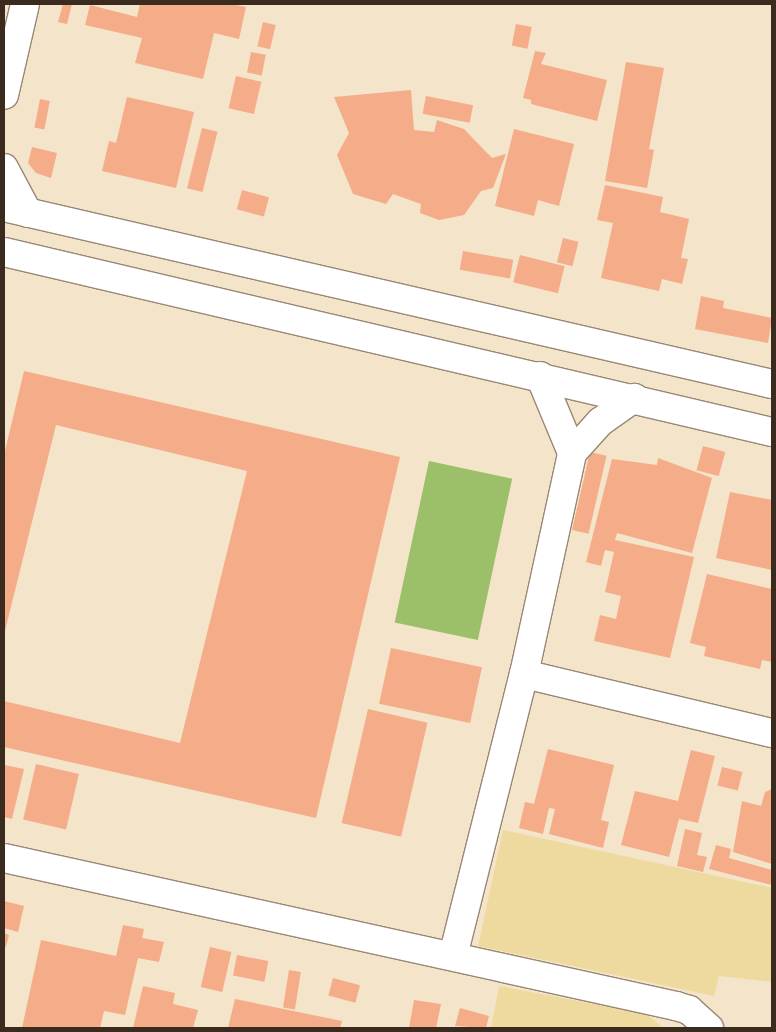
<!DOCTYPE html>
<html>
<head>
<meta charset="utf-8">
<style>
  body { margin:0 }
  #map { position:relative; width:776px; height:1032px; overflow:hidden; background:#f4e4c9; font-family:"Indie Flower",sans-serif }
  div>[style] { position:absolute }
  .green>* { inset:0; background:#9cc06a; transform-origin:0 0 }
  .sand>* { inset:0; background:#eeda9e }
  .building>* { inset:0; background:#f5ac89; transform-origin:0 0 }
  .roads { filter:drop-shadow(1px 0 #988774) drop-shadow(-1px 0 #988774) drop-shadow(0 1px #988774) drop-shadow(0 -1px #988774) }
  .minor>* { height:28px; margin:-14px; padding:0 14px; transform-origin:14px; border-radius:14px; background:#fff }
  span { translate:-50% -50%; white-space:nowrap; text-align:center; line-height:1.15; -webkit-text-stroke:4px #fbf7ec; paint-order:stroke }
  .frame { position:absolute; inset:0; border:5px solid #3b2a1e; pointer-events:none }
</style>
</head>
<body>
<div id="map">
  <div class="green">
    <i style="left:429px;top:461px;width:85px;height:165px;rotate:12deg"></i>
  </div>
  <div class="sand">
    <i style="clip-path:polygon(503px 830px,772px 888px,772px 982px,719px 976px,714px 996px,478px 946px)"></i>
    <i style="clip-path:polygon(499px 986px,647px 1014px,663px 1028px,491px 1028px)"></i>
  </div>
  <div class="building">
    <i style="clip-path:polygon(63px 4px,72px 4px,67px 24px,58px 22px)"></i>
    <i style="clip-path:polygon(140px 4px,231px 4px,246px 7px,239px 39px,214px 33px,203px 79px,135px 63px,142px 38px,85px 25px,90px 5px,137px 17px)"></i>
    <i style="left:263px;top:22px;width:13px;height:25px;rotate:13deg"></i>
    <i style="left:516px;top:24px;width:16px;height:22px;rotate:11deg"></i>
    <i style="clip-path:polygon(535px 51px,546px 53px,541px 64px,607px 80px,597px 121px,531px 104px,531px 100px,523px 98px)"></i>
    <i style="left:251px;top:52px;width:15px;height:21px;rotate:11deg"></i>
    <i style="clip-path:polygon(626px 62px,664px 68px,649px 149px,654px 150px,647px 188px,605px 181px)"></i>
    <i style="left:236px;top:76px;width:26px;height:33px;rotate:13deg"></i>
    <i style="clip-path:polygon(411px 90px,414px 130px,434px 132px,437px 120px,464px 129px,492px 158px,506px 154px,493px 188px,481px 191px,464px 215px,439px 220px,420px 213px,421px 204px,393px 194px,386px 204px,353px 194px,337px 155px,349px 133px,334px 97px)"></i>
    <i style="left:426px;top:96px;width:48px;height:18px;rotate:11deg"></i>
    <i style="clip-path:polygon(127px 97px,194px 112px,176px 188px,102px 171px,109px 141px,116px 143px)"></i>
    <i style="left:40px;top:99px;width:10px;height:29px;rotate:11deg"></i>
    <i style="left:202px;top:128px;width:16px;height:62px;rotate:14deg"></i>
    <i style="clip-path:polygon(514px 129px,574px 144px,559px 206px,538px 200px,534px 216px,495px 206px)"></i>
    <i style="clip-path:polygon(32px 147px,57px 153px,51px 178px,36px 173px,28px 163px)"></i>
    <i style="clip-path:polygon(605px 185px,663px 197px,660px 212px,689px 219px,681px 258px,688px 259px,682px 284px,662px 279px,659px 291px,601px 278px,613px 223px,597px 220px)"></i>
    <i style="left:242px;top:190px;width:28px;height:20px;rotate:15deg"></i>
    <i style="left:563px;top:238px;width:16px;height:25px;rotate:14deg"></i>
    <i style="left:463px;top:251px;width:51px;height:19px;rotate:10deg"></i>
    <i style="left:520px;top:255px;width:46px;height:28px;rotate:14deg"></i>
    <i style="clip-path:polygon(701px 296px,724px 301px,723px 308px,772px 318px,768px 343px,695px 329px)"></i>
    <i style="clip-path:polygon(24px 371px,400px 457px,316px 818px,4px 747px,4px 701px,180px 743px,247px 471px,56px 425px,4px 635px,4px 455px)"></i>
    <i style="left:703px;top:446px;width:23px;height:25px;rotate:15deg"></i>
    <i style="left:590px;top:452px;width:17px;height:80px;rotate:13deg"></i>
    <i style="clip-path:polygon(658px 458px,712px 478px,692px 553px,617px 533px,615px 540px,694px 557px,670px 658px,594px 641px,600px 615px,616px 619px,621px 596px,605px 592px,614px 552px,605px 550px,601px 566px,586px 562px,612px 459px,657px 465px)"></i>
    <i style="clip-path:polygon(730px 492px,772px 500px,772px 570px,716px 558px)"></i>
    <i style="clip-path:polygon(707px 574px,772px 589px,772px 662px,762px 660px,760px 669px,704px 656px,706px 647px,690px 643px)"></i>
    <i style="left:391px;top:648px;width:93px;height:57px;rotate:12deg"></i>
    <i style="left:368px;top:709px;width:61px;height:117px;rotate:13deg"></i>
    <i style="clip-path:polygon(548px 749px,614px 765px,601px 820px,609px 822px,603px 848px,549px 834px,555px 809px,549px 808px,543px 834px,519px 828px,525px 802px,534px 804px)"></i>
    <i style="clip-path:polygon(691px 750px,715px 756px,698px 823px,679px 819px,669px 857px,621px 845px,635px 791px,678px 801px)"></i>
    <i style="left:36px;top:764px;width:44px;height:57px;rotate:13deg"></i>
    <i style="clip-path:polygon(4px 765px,24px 769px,12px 819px,4px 817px)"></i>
    <i style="left:722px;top:767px;width:21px;height:19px;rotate:14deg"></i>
    <i style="clip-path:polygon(772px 789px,772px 864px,733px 852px,742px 801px,761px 806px,765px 792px)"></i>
    <i style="clip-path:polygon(685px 829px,702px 833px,697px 855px,707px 857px,703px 872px,677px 866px)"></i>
    <i style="clip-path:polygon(716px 845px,731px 849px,729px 858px,772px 870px,772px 885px,709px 869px)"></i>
    <i style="clip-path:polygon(4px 901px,24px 906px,18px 932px,4px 928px)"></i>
    <i style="clip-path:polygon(123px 925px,144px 929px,142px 938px,164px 942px,159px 962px,138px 958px,125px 1015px,104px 1011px,100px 1028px,22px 1028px,41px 940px,116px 956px)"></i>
    <i style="clip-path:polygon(4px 933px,9px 935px,6px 947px,4px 946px)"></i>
    <i style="left:210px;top:947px;width:22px;height:41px;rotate:13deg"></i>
    <i style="left:237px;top:955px;width:32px;height:21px;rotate:11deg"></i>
    <i style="left:289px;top:970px;width:12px;height:38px;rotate:9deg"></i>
    <i style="left:333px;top:978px;width:28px;height:18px;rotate:15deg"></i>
    <i style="clip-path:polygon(143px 986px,175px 993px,173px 1004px,198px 1010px,193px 1028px,133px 1028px)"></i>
    <i style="clip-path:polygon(235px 999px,342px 1021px,340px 1028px,228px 1028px)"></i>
    <i style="clip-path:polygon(414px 1000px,441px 1004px,436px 1028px,409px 1028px)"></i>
    <i style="clip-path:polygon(460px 1008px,489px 1016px,486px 1028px,455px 1026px)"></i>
  </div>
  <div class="roads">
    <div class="minor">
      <i style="left:4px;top:95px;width:93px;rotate:-77deg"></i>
      <i style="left:4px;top:168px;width:51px;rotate:61.9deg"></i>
      <i style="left:4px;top:207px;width:788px;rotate:12.98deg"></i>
      <i style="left:4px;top:252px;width:789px;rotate:13.19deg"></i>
      <i style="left:540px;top:376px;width:83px;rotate:67.4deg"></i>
      <i style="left:524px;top:674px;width:255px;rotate:13.4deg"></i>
      <i style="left:4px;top:858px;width:688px;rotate:12.42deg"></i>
      <i style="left:676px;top:1006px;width:14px;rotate:17deg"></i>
      <i style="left:689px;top:1010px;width:27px;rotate:42deg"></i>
      <i style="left:453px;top:956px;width:291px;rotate:-75.9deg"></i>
      <i style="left:524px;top:674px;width:226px;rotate:-77.7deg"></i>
      <i style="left:572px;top:453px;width:42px;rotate:-47.9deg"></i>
      <i style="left:600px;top:422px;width:42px;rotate:-35.2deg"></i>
    </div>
  </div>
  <div class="frame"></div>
</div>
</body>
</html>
